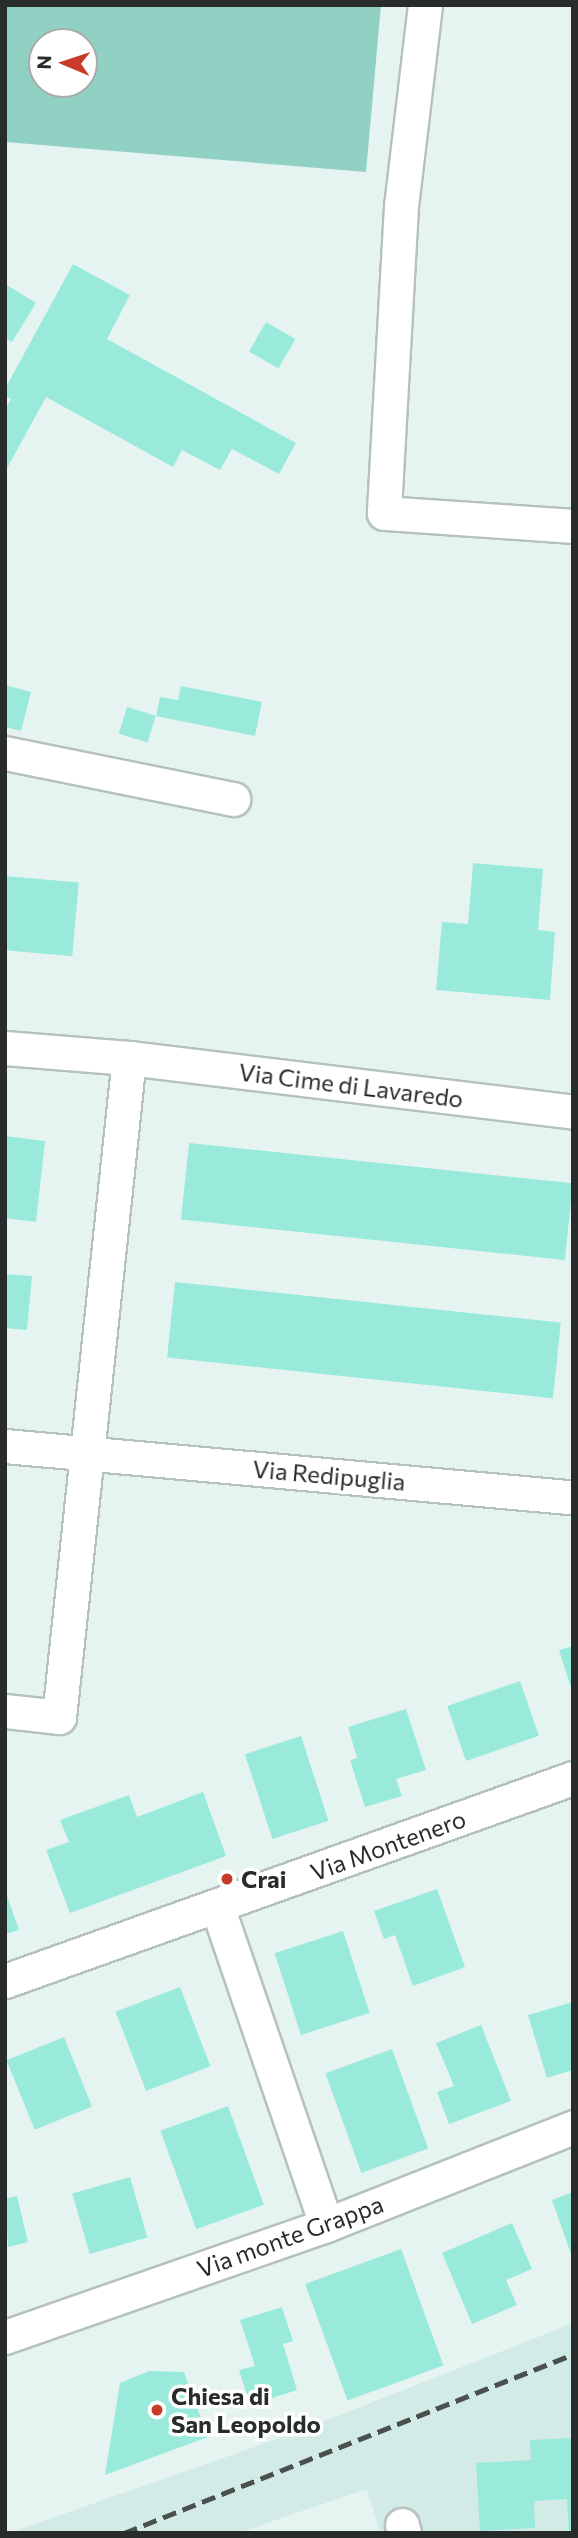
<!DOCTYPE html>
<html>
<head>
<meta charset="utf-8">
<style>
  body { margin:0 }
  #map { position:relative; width:578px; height:2538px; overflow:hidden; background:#e6f4f1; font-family:Commissioner,sans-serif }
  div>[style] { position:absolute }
  .built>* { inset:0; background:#d3ebe6 }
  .green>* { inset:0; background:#90d1c4 }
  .building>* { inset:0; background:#9aeadb; transform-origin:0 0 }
  .roads { filter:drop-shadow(2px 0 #b4c1be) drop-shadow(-2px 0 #b4c1be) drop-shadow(0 2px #b4c1be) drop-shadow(0 -2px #b4c1be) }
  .minor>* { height:33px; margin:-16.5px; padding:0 16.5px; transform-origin:16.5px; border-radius:16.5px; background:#fff }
  .rail>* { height:5px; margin-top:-2.5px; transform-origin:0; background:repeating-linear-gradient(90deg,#49504e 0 14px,transparent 0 21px) }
  .dots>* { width:19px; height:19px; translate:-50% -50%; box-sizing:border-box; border:4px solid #fff; border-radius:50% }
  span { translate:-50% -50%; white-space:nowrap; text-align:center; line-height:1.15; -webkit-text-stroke:7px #fff; paint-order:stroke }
  .street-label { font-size:24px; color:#282d2c }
  .poi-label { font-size:24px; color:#282d2c; font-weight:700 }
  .left { translate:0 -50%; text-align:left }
  .frame { position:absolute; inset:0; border:7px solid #282d2c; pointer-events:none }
  .north { position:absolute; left:28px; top:28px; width:70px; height:70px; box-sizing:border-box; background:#fff; border:2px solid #a9abab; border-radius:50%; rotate:272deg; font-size:19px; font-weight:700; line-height:28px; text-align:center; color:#282d2c }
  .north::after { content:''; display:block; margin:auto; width:24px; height:32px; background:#c73b28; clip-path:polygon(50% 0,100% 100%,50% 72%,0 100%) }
</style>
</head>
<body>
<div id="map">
  <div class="built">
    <i style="clip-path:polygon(573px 2323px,573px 2533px,380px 2533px,367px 2489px,238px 2533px,9px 2533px,300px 2431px)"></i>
  </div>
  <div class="green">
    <i style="clip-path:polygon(evenodd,5px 5px,381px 5px,366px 172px,5px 142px,5px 5px,42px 42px,84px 42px,84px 84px,42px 84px,42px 42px)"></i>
  </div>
  <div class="building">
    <i style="clip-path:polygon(73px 264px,130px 295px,107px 339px,296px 443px,279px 474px,232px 449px,220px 470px,182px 450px,173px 467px,46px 397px,5px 472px,5px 410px,11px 399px,5px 396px,5px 389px)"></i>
    <i style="clip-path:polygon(5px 284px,36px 303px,12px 342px,5px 338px)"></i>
    <i style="left:266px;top:322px;width:34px;height:34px;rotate:30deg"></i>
    <i style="clip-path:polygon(5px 685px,31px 692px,21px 731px,5px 727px)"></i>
    <i style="clip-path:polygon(181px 686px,262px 702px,255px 736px,156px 716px,160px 697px,178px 700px)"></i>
    <i style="left:127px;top:707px;width:30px;height:28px;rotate:17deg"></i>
    <i style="clip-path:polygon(473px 863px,543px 869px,538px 930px,555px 932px,550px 1000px,436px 990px,442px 922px,468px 924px)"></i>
    <i style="left:5px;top:876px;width:74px;height:74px;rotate:5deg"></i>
    <i style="clip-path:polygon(5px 1136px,45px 1141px,36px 1222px,5px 1218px)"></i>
    <i style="left:189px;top:1143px;width:386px;height:77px;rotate:6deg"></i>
    <i style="clip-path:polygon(5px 1274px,32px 1276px,27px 1330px,5px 1328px)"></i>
    <i style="left:175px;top:1282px;width:388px;height:76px;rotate:6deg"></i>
    <i style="clip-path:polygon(573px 1646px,573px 1691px,572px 1691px,559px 1650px)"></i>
    <i style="left:520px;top:1681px;width:58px;height:77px;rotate:71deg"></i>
    <i style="clip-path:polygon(406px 1709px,426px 1770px,396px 1779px,402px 1796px,365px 1807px,350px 1760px,357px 1758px,348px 1727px)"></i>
    <i style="left:301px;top:1736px;width:89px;height:59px;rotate:72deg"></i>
    <i style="clip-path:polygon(203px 1792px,226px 1856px,70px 1913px,46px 1850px,69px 1842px,60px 1820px,129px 1795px,137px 1817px)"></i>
    <i style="clip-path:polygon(437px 1889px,465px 1967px,413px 1986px,395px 1935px,384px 1939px,374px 1911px)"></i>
    <i style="clip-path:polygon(5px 1890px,19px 1930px,5px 1934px)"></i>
    <i style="left:343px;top:1931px;width:86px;height:72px;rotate:72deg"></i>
    <i style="left:180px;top:1987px;width:85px;height:69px;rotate:69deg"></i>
    <i style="clip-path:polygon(573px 2002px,573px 2070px,547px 2078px,528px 2015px)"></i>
    <i style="clip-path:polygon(481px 2025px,511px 2101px,449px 2124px,437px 2092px,454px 2086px,436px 2043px)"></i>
    <i style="left:64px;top:2037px;width:75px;height:62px;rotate:68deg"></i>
    <i style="left:392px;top:2049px;width:106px;height:71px;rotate:70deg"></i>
    <i style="left:228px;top:2106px;width:105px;height:72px;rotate:70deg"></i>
    <i style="left:130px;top:2177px;width:63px;height:60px;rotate:74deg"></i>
    <i style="clip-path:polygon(573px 2192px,573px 2257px,572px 2257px,552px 2200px)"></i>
    <i style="clip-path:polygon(17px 2196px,28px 2242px,8px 2247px,5px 2199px)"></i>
    <i style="clip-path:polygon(512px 2223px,532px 2269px,506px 2280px,517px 2305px,472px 2324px,442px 2253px)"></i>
    <i style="left:401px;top:2249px;width:124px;height:102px;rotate:70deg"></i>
    <i style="clip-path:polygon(282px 2307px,293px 2341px,283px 2344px,297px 2390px,250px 2405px,239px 2370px,255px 2366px,240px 2320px)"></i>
    <i style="clip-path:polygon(149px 2371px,184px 2372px,208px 2437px,105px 2475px,120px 2383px)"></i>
    <i style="clip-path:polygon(573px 2438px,573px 2533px,569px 2533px,567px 2499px,534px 2501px,535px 2528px,480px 2531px,476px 2463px,531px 2460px,530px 2440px)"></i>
  </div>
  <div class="roads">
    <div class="minor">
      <i style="left:425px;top:5px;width:202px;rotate:96.8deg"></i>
      <i style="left:401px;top:206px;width:307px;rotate:93.2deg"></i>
      <i style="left:384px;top:513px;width:189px;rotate:3.9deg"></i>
      <i style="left:5px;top:753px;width:233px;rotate:11.4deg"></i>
      <i style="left:5px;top:1048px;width:124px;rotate:4.6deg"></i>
      <i style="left:129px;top:1058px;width:447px;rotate:6.9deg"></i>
      <i style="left:5px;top:1446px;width:565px;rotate:5.18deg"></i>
      <i style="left:5px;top:1711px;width:54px;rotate:6.3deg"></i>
      <i style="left:59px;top:1717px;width:663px;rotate:-83.94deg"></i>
      <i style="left:217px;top:1906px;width:337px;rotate:71.1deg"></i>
      <i style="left:5px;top:1981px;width:603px;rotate:-19.67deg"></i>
      <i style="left:5px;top:2337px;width:340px;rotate:-19.2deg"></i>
      <i style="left:326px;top:2225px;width:266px;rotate:-21.6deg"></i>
      <i style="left:402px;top:2525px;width:8px;rotate:76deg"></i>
    </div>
  </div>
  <div class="rail">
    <i style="left:124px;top:2533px;width:483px;rotate:-21.7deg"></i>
  </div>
  <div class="dots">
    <i style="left:227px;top:1879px;background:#c73b28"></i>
    <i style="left:157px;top:2410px;background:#c73b28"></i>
  </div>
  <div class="street-label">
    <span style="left:351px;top:1085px;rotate:7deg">Via Cime di Lavaredo</span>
    <span style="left:329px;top:1475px;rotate:5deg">Via Redipuglia</span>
    <span style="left:388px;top:1845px;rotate:-20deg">Via Montenero</span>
    <span style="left:290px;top:2236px;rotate:-20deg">Via monte Grappa</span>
  </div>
  <div class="poi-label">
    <span class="left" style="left:241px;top:1879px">Crai</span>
    <span class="left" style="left:171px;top:2410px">Chiesa di<br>San Leopoldo</span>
  </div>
  <div class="frame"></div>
  <div class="north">N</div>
</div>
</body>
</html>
